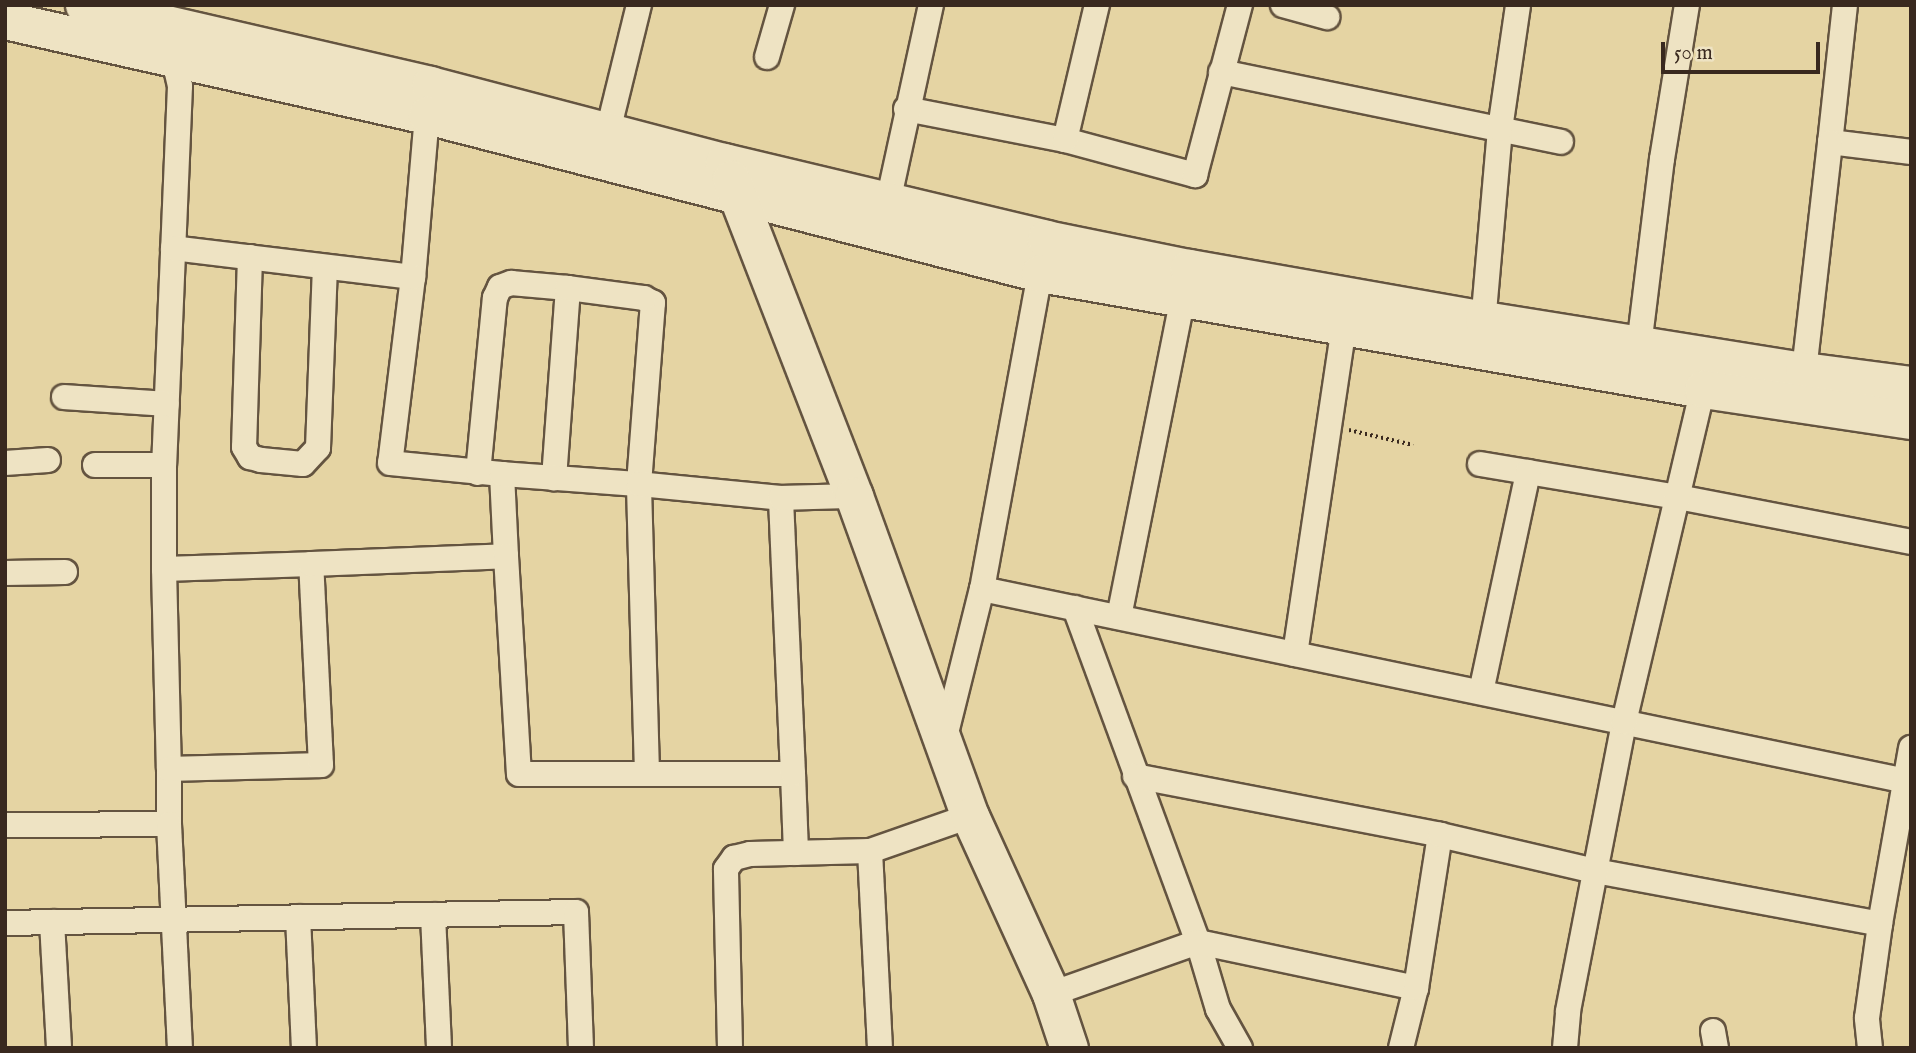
<!DOCTYPE html>
<html>
<head>
<meta charset="utf-8">
<style>
  body { margin:0 }
  #map { position:relative; width:1916px; height:1053px; overflow:hidden; background:#e5d4a3; font-family:"IM FELL English",serif }
  div>[style] { position:absolute }
  .path>* { height:3.5px; margin-top:-1.75px; transform-origin:0; background:repeating-linear-gradient(90deg,#39291f 0 2px,transparent 0 5.5px) }
  .roads { filter:drop-shadow(2px 0 #645440) drop-shadow(-2px 0 #645440) drop-shadow(0 2px #645440) drop-shadow(0 -2px #645440) }
  .street>* { height:24px; margin:-12px; padding:0 12px; transform-origin:12px; border-radius:12px; background:#eee3c3 }
  .secondary>* { height:37px; margin:-18.5px; padding:0 18.5px; transform-origin:18.5px; border-radius:18.5px; background:#eee3c3 }
  span { translate:-50% -50%; white-space:nowrap; text-align:center; line-height:1.15; -webkit-text-stroke:6px #eee3c3; paint-order:stroke }
  .frame { position:absolute; inset:0; border:7px solid #39291f; pointer-events:none }
  .scale { position:absolute; left:1661px; top:42px; width:159px; height:32px; box-sizing:border-box; border:4px solid #39291f; border-top:0; padding-left:9px; font-size:21px; line-height:24px; white-space:nowrap; color:#39291f; -webkit-text-stroke:5px #eee3c3; paint-order:stroke }
</style>
</head>
<body>
<div id="map">
  <div class="path">
    <i style="left:1349px;top:430px;width:66px;rotate:13.2deg"></i>
  </div>
  <div class="roads">
    <div class="street">
      <i style="left:1283px;top:5px;width:46px;rotate:15.3deg"></i>
      <i style="left:1845px;top:5px;width:138px;rotate:96.2deg"></i>
      <i style="left:1830px;top:142px;width:82px;rotate:7deg"></i>
      <i style="left:171px;top:47px;width:40px;rotate:77deg"></i>
      <i style="left:180px;top:86px;width:379px;rotate:92.4deg"></i>
      <i style="left:164px;top:465px;width:104px;rotate:90deg"></i>
      <i style="left:164px;top:569px;width:147px;rotate:-1.9deg"></i>
      <i style="left:767px;top:57px;width:54px;rotate:-73.9deg"></i>
      <i style="left:1221px;top:72px;width:347px;rotate:11.6deg"></i>
      <i style="left:906px;top:109px;width:162px;rotate:11deg"></i>
      <i style="left:1065px;top:140px;width:135px;rotate:15.1deg"></i>
      <i style="left:1195px;top:175px;width:176px;rotate:-75.2deg"></i>
      <i style="left:427px;top:115px;width:163px;rotate:94.9deg"></i>
      <i style="left:413px;top:277px;width:187px;rotate:97deg"></i>
      <i style="left:390px;top:463px;width:113px;rotate:5.6deg"></i>
      <i style="left:608px;top:131px;width:130px;rotate:-76.2deg"></i>
      <i style="left:1065px;top:140px;width:139px;rotate:-76.7deg"></i>
      <i style="left:888px;top:202px;width:202px;rotate:-77.7deg"></i>
      <i style="left:173px;top:248px;width:242px;rotate:6.9deg"></i>
      <i style="left:250px;top:257px;width:190px;rotate:91.8deg"></i>
      <i style="left:244px;top:447px;width:12px;rotate:59deg"></i>
      <i style="left:250px;top:457px;width:11px;rotate:15deg"></i>
      <i style="left:261px;top:460px;width:42px;rotate:5.4deg"></i>
      <i style="left:303px;top:464px;width:22px;rotate:-47deg"></i>
      <i style="left:318px;top:448px;width:181px;rotate:-87.8deg"></i>
      <i style="left:1482px;top:335px;width:207px;rotate:-85deg"></i>
      <i style="left:1500px;top:129px;width:125px;rotate:-81.7deg"></i>
      <i style="left:1639px;top:346px;width:188px;rotate:-83deg"></i>
      <i style="left:1662px;top:159px;width:156px;rotate:-80.8deg"></i>
      <i style="left:1804px;top:371px;width:230px;rotate:-83.5deg"></i>
      <i style="left:64px;top:397px;width:103px;rotate:3.9deg"></i>
      <i style="left:5px;top:463px;width:43px;rotate:-4deg"></i>
      <i style="left:1480px;top:464px;width:201px;rotate:9.5deg"></i>
      <i style="left:1678px;top:497px;width:237px;rotate:10.9deg"></i>
      <i style="left:95px;top:465px;width:69px"></i>
      <i style="left:478px;top:473px;width:176px;rotate:-84.5deg"></i>
      <i style="left:495px;top:298px;width:12px;rotate:-66deg"></i>
      <i style="left:500px;top:287px;width:12px;rotate:-20deg"></i>
      <i style="left:511px;top:283px;width:57px;rotate:5deg"></i>
      <i style="left:568px;top:288px;width:191px;rotate:94.2deg"></i>
      <i style="left:506px;top:556px;width:82px;rotate:-92.8deg"></i>
      <i style="left:502px;top:474px;width:137px;rotate:4.2deg"></i>
      <i style="left:639px;top:484px;width:182px;rotate:-85.6deg"></i>
      <i style="left:653px;top:303px;width:10px;rotate:-151deg"></i>
      <i style="left:644px;top:298px;width:77px;rotate:-172.5deg"></i>
      <i style="left:164px;top:569px;width:200px;rotate:88.6deg"></i>
      <i style="left:5px;top:573px;width:60px;rotate:-1deg"></i>
      <i style="left:982px;top:589px;width:321px;rotate:-79.6deg"></i>
      <i style="left:1075px;top:608px;width:356px;rotate:69.8deg"></i>
      <i style="left:1198px;top:942px;width:70px;rotate:73.4deg"></i>
      <i style="left:1218px;top:1009px;width:45px;rotate:60.6deg"></i>
      <i style="left:1119px;top:617px;width:326px;rotate:-78.7deg"></i>
      <i style="left:1295px;top:654px;width:331px;rotate:-81.5deg"></i>
      <i style="left:1481px;top:692px;width:225px;rotate:-77.9deg"></i>
      <i style="left:944px;top:741px;width:157px;rotate:-76deg"></i>
      <i style="left:982px;top:589px;width:949px;rotate:11.74deg"></i>
      <i style="left:647px;top:773px;width:289px;rotate:-91.6deg"></i>
      <i style="left:639px;top:484px;width:143px;rotate:5.6deg"></i>
      <i style="left:793px;top:774px;width:79px;rotate:87.8deg"></i>
      <i style="left:1135px;top:776px;width:311px;rotate:10.9deg"></i>
      <i style="left:169px;top:824px;width:55px;rotate:-90deg"></i>
      <i style="left:169px;top:769px;width:152px;rotate:-1.5deg"></i>
      <i style="left:321px;top:765px;width:201px;rotate:-92.8deg"></i>
      <i style="left:311px;top:564px;width:195px;rotate:-2.3deg"></i>
      <i style="left:506px;top:556px;width:218px;rotate:86.6deg"></i>
      <i style="left:519px;top:774px;width:274px"></i>
      <i style="left:793px;top:774px;width:276px;rotate:-92.5deg"></i>
      <i style="left:781px;top:498px;width:73px;rotate:-1.6deg"></i>
      <i style="left:5px;top:825px;width:164px;rotate:-0.3deg"></i>
      <i style="left:169px;top:824px;width:224px;rotate:87.2deg"></i>
      <i style="left:870px;top:851px;width:197px;rotate:87.1deg"></i>
      <i style="left:433px;top:915px;width:133px;rotate:87.4deg"></i>
      <i style="left:298px;top:917px;width:131px;rotate:87.4deg"></i>
      <i style="left:52px;top:922px;width:126px;rotate:86.8deg"></i>
      <i style="left:5px;top:923px;width:571px;rotate:-1.1deg"></i>
      <i style="left:576px;top:912px;width:136px;rotate:87.9deg"></i>
      <i style="left:1051px;top:994px;width:156px;rotate:-19.5deg"></i>
      <i style="left:1198px;top:942px;width:223px;rotate:11.9deg"></i>
      <i style="left:1713px;top:1031px;width:17px;rotate:80deg"></i>
      <i style="left:730px;top:1048px;width:179px;rotate:-91.3deg"></i>
      <i style="left:726px;top:869px;width:14px;rotate:-54deg"></i>
      <i style="left:734px;top:858px;width:16px;rotate:-14deg"></i>
      <i style="left:750px;top:854px;width:120px;rotate:-1.4deg"></i>
      <i style="left:870px;top:851px;width:106px;rotate:-19.3deg"></i>
      <i style="left:1401px;top:1048px;width:62px;rotate:-76deg"></i>
      <i style="left:1416px;top:988px;width:155px;rotate:-81.1deg"></i>
      <i style="left:1440px;top:835px;width:159px;rotate:13.1deg"></i>
      <i style="left:1595px;top:871px;width:290px;rotate:10.5deg"></i>
      <i style="left:1565px;top:1048px;width:37px;rotate:-85deg"></i>
      <i style="left:1568px;top:1011px;width:294px;rotate:-79deg"></i>
      <i style="left:1624px;top:722px;width:357px;rotate:-76.7deg"></i>
      <i style="left:1870px;top:1048px;width:30px;rotate:-96deg"></i>
      <i style="left:1867px;top:1018px;width:95px;rotate:-82.1deg"></i>
      <i style="left:1880px;top:924px;width:179px;rotate:-80deg"></i>
    </div>
    <div class="secondary">
      <i style="left:84px;top:5px;width:355px;rotate:13deg"></i>
      <i style="left:430px;top:85px;width:304px;rotate:14.7deg"></i>
      <i style="left:724px;top:162px;width:331px;rotate:13.4deg"></i>
      <i style="left:1046px;top:239px;width:146px;rotate:11.5deg"></i>
      <i style="left:1189px;top:268px;width:300px;rotate:10deg"></i>
      <i style="left:1484px;top:320px;width:324px;rotate:9.1deg"></i>
      <i style="left:1804px;top:371px;width:108px;rotate:7.5deg"></i>
      <i style="left:5px;top:20px;width:433px;rotate:12.7deg"></i>
      <i style="left:427px;top:115px;width:633px;rotate:14.45deg"></i>
      <i style="left:1040px;top:273px;width:673px;rotate:9.92deg"></i>
      <i style="left:1703px;top:389px;width:210px;rotate:8.5deg"></i>
      <i style="left:731px;top:179px;width:340px;rotate:68.8deg"></i>
      <i style="left:854px;top:496px;width:340px;rotate:70.1deg"></i>
      <i style="left:970px;top:816px;width:196px;rotate:65.5deg"></i>
      <i style="left:1051px;top:994px;width:57px;rotate:71.6deg"></i>
    </div>
  </div>
  <div class="frame"></div>
  <div class="scale">50 m</div>
</div>
</body>
</html>
